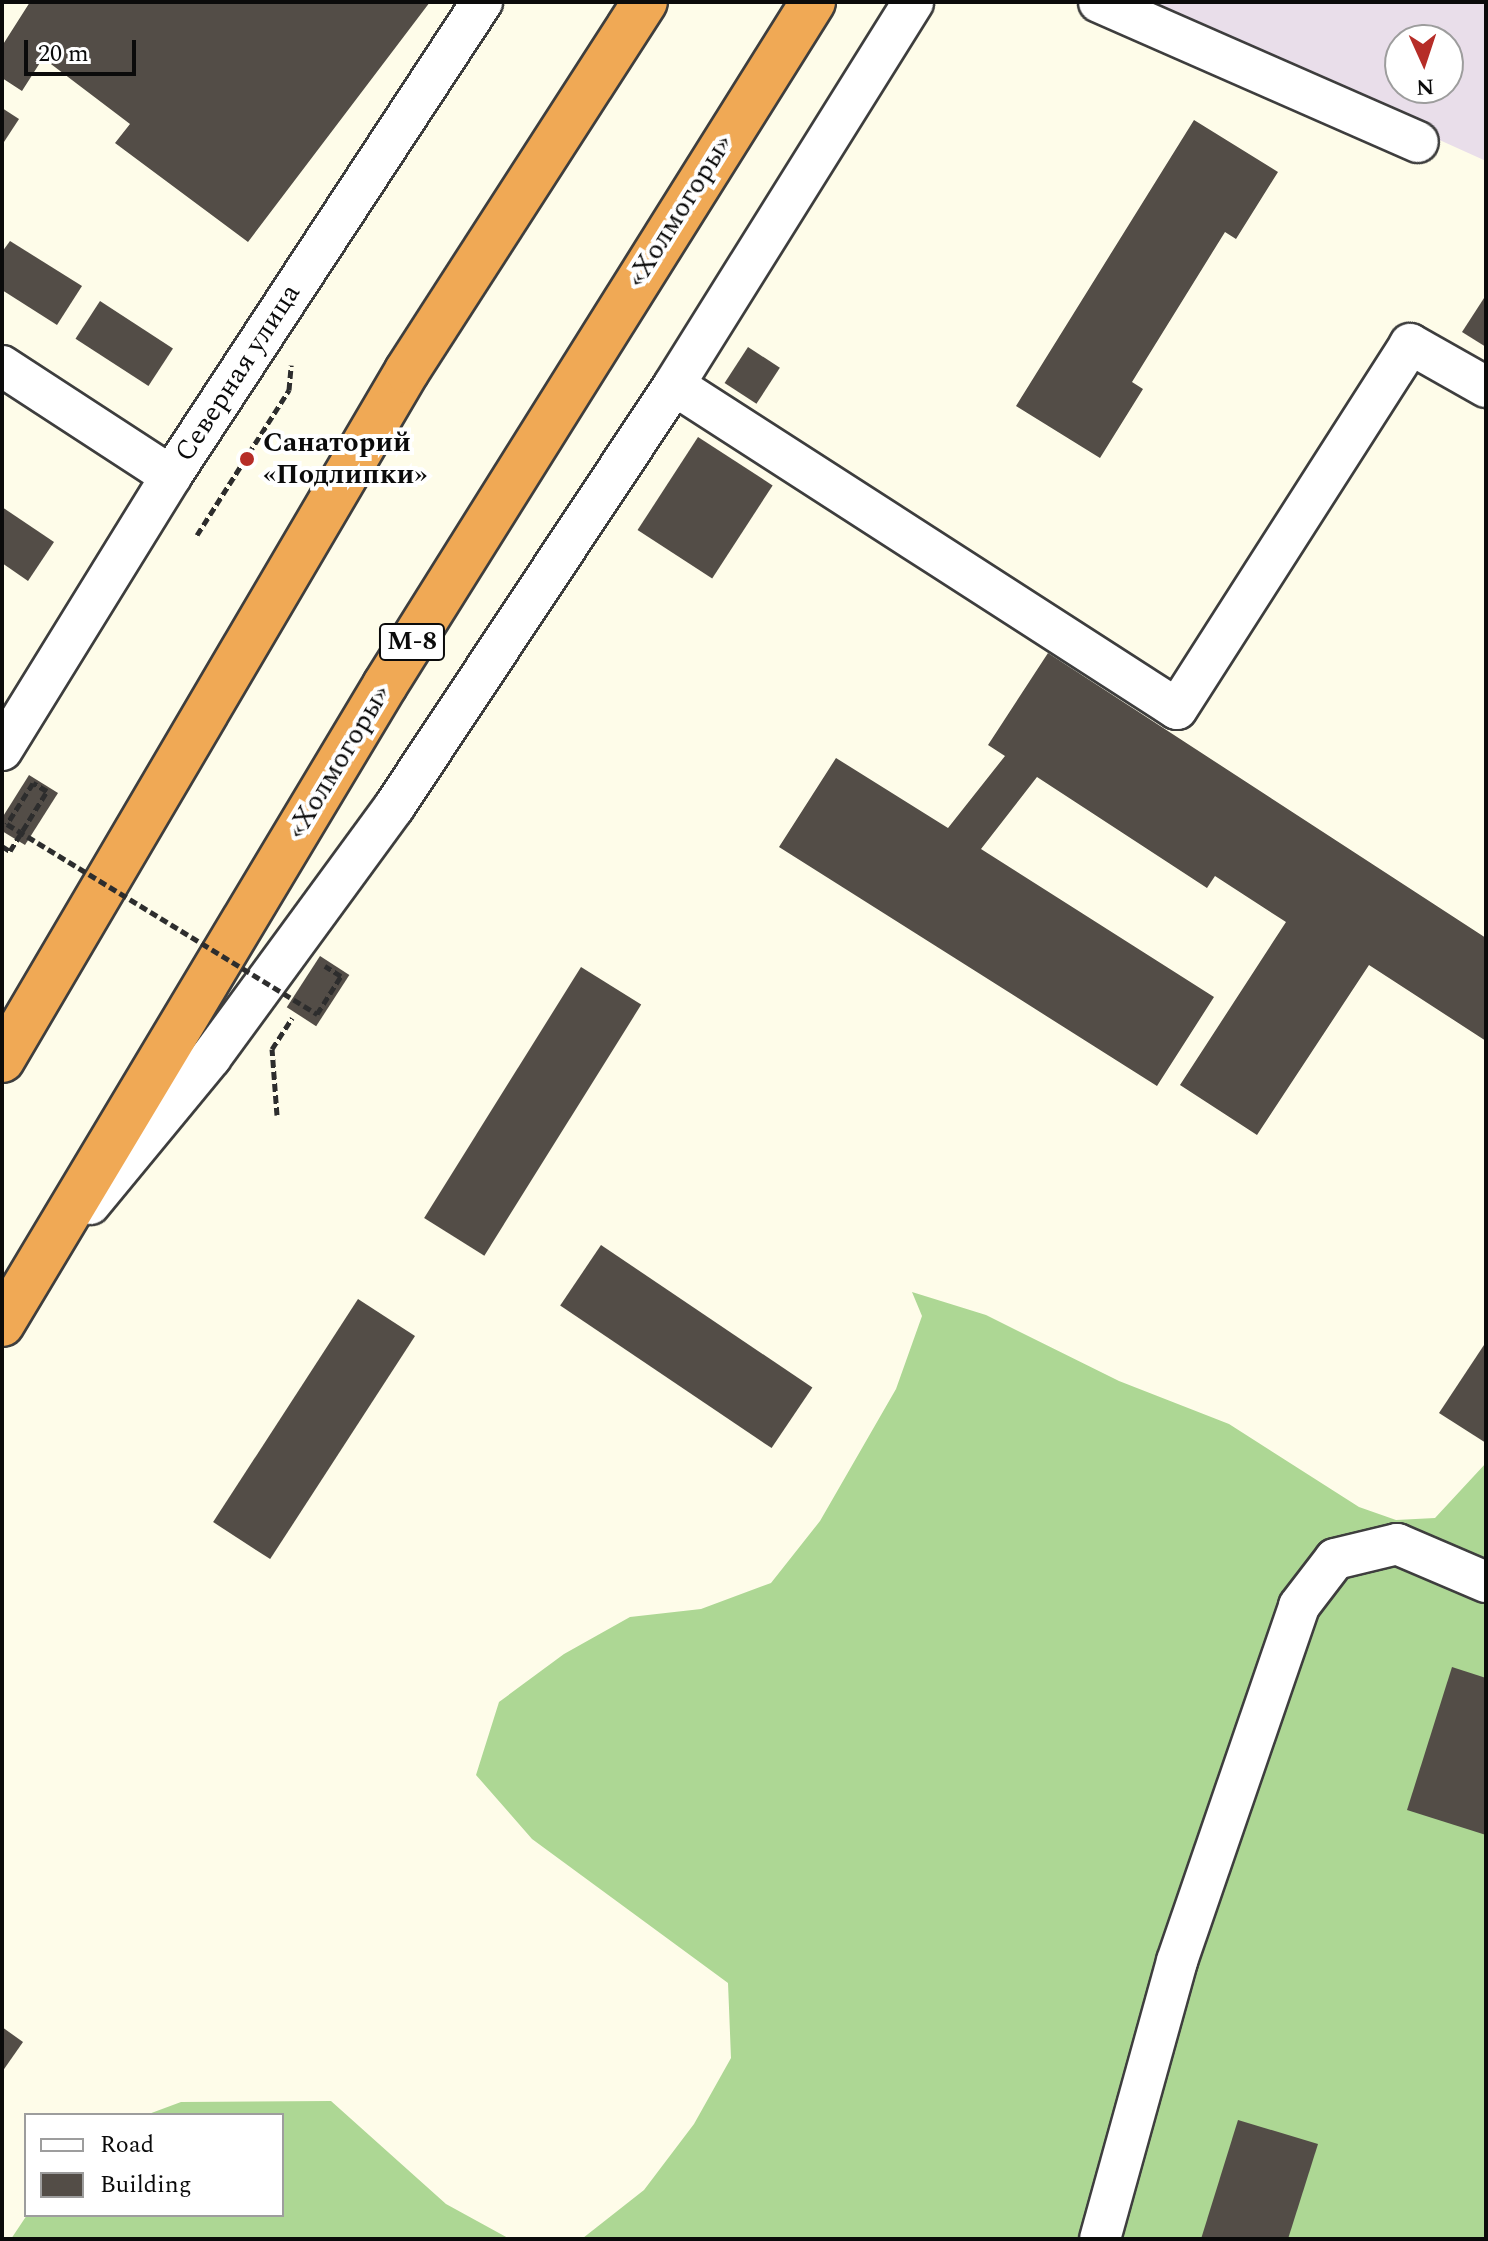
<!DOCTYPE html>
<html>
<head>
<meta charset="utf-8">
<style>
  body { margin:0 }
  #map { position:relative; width:1488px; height:2241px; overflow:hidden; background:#fefce9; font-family:Spectral,serif }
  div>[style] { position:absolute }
  .industrial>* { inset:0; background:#e9deea }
  .forest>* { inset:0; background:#add794 }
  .building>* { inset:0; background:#534d47; transform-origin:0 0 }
  .path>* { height:5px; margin-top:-2.5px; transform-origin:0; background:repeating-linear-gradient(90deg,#2d2d2d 0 8px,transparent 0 12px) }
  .roads { filter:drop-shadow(2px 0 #3e3e3e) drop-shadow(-2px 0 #3e3e3e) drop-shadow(0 2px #3e3e3e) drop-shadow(0 -2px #3e3e3e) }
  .minor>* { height:40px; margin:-20px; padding:0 20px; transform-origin:20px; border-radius:20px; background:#fff }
  .highway>* { height:44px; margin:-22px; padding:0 22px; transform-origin:22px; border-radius:22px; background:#f0a955 }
  .path-bridge>* { height:5px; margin-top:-2.5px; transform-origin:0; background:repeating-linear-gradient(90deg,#2d2d2d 0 8px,transparent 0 12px) }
  .dots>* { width:22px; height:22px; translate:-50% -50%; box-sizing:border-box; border:4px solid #fff; border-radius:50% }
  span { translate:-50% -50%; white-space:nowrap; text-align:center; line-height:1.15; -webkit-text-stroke:8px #fff; paint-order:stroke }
  .shield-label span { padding:2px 6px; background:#fff; border:2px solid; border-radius:6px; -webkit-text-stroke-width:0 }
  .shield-label { font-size:26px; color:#0b0b0b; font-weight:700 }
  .street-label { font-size:28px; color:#0b0b0b }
  .poi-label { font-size:28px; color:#0b0b0b; font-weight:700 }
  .left { translate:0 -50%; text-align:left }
  .frame { position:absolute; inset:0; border:4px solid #0b0b0b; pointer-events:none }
  .legend { position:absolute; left:24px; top:2113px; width:260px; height:104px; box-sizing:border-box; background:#fff; border:2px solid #9d9d9d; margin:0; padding:10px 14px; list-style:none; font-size:24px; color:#0b0b0b }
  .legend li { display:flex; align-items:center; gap:16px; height:40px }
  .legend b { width:40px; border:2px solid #9d9d9d }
  .north { position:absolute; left:1384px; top:24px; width:80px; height:80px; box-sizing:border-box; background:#fff; border:2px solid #9d9d9d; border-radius:50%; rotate:177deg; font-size:22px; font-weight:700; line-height:32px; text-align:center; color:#0b0b0b }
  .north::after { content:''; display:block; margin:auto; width:28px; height:36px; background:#b62d28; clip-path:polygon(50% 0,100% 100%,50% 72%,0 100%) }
  .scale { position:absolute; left:24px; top:40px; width:112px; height:36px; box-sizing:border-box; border:4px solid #0b0b0b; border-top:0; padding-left:10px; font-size:24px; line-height:28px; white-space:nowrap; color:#0b0b0b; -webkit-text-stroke:6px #fff; paint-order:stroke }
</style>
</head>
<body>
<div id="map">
  <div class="industrial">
    <i style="clip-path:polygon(evenodd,1134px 2px,1486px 2px,1486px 161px,1134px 2px,1400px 40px,1448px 40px,1448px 88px,1400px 88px,1400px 40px)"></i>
  </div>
  <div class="forest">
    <i style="clip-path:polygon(912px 1292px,986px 1315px,1119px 1381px,1229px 1424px,1359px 1507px,1396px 1520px,1435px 1518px,1486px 1463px,1486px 2239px,11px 2239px,27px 2215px,282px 2215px,282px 2115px,146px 2115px,181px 2102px,331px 2101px,446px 2204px,508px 2238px,583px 2238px,644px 2190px,694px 2124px,731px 2058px,728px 1983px,532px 1839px,476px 1775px,499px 1702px,564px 1654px,630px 1617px,701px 1609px,771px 1583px,820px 1521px,896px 1389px,922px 1316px)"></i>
  </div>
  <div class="building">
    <i style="clip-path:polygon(30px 2px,430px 2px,248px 242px,115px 143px,130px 124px,43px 58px,22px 91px,2px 78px,2px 46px)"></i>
    <i style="clip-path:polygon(2px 108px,19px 119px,2px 145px)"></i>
    <i style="clip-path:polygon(1194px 120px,1278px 172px,1236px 239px,1225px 232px,1132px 382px,1143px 389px,1100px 458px,1016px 406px)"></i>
    <i style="clip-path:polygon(10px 241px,82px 286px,57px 325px,2px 290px,2px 252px)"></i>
    <i style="clip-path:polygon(1486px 295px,1486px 347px,1462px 332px)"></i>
    <i style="left:100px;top:301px;width:87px;height:45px;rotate:33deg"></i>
    <i style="left:748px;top:347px;width:38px;height:43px;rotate:33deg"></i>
    <i style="left:698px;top:437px;width:89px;height:111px;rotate:33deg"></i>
    <i style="clip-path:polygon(2px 507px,54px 542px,28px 581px,2px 563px)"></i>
    <i style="clip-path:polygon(1048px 653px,1486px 938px,1486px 1041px,1369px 965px,1257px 1135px,1180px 1085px,1286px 922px,1215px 876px,1207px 888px,1037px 777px,981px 849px,1214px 997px,1157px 1086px,779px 847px,836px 758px,948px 828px,1005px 756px,988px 745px)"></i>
    <i style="clip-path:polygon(29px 775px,58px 793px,25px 845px,2px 831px,2px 818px)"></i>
    <i style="left:320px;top:956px;width:35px;height:61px;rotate:33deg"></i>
    <i style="left:581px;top:967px;width:71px;height:296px;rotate:32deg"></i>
    <i style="left:601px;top:1245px;width:255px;height:73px;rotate:34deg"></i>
    <i style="left:358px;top:1299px;width:68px;height:266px;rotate:33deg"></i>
    <i style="clip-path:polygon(1486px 1342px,1486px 1443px,1439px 1413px)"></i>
    <i style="clip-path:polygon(1452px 1667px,1486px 1678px,1486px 1835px,1407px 1810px)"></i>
    <i style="clip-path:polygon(2px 2027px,23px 2042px,2px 2072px)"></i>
    <i style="clip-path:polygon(1238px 2120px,1318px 2144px,1288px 2239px,1201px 2239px)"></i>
  </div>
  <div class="path">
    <i style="left:197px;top:535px;width:172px;rotate:-57.6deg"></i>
    <i style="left:289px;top:390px;width:25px;rotate:-85deg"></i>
    <i style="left:2px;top:846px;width:9px;rotate:32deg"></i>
    <i style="left:10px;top:851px;width:70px;rotate:-58.3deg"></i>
    <i style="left:47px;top:791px;width:16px;rotate:-150deg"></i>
    <i style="left:33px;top:783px;width:49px;rotate:122.4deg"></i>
    <i style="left:317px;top:1014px;width:45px;rotate:-57.7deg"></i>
    <i style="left:341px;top:976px;width:19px;rotate:-148deg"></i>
    <i style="left:277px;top:1115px;width:66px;rotate:-94.3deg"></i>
    <i style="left:272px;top:1049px;width:37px;rotate:-57deg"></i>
  </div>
  <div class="roads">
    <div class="minor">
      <i style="left:1099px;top:2px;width:348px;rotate:23.7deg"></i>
      <i style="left:2px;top:366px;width:202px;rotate:33.1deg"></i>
      <i style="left:674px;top:385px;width:598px;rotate:32.79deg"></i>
      <i style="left:1177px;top:709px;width:433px;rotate:-57.4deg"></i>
      <i style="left:1410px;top:344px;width:87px;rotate:29.5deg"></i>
      <i style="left:2px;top:750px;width:322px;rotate:-58.3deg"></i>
      <i style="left:171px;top:476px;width:567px;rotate:-56.73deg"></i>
      <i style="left:90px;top:1204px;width:190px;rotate:-50.5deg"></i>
      <i style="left:211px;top:1057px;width:310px;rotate:-53.8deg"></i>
      <i style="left:394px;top:807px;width:506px;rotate:-56.44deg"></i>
      <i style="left:674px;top:385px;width:451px;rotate:-58deg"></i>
      <i style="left:1100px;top:2239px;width:288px;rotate:-74.5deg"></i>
      <i style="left:1177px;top:1961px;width:375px;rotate:-71deg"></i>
      <i style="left:1299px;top:1606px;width:59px;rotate:-52.5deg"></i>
      <i style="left:1335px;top:1559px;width:64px;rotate:-13.6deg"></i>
      <i style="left:1397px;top:1544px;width:97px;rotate:23.1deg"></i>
    </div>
    <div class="highway">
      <i style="left:2px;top:1060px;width:799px;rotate:-59.55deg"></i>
      <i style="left:407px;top:371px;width:439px;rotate:-57.2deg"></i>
      <i style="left:2px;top:1324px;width:745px;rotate:-59.06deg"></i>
      <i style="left:385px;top:685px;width:806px;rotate:-57.93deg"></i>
    </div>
  </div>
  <div class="path-bridge">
    <i style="left:7px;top:824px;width:364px;rotate:31.5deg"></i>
  </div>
  <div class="dots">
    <i style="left:247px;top:459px;background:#b62d28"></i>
  </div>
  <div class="shield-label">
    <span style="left:412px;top:642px">М-8</span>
  </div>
  <div class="street-label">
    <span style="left:680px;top:211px;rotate:-58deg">«Холмогоры»</span>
    <span style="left:238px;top:373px;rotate:-57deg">Северная улица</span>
    <span style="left:339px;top:762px;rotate:-59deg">«Холмогоры»</span>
  </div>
  <div class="poi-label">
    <span class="left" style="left:263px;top:459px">Санаторий<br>«Подлипки»</span>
  </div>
  <div class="frame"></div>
  <ul class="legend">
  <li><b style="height:10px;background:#fff"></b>Road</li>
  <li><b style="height:22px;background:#534d47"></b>Building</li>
  </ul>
  <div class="north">N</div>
  <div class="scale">20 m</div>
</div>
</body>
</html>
